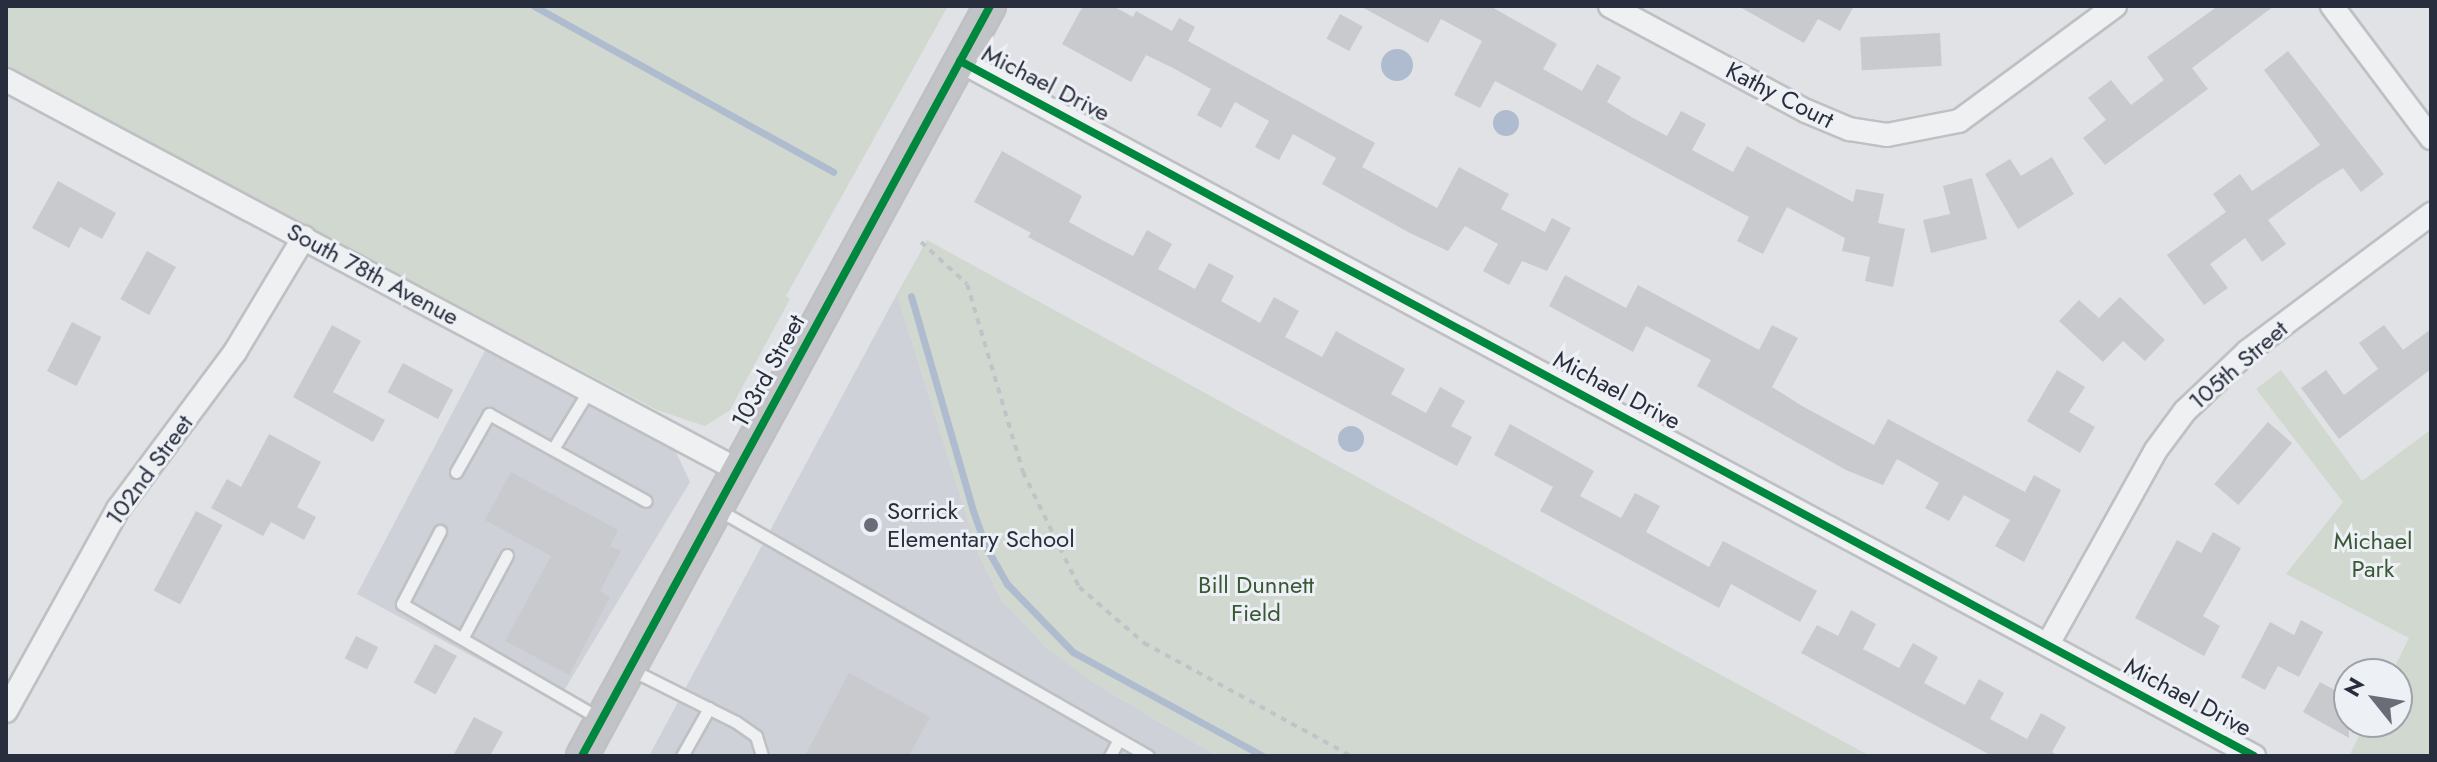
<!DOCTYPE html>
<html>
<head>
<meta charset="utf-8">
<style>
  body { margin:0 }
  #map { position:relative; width:2437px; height:762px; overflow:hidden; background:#e0e2e5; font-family:Jost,sans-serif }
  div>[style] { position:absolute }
  .built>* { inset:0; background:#ced1d8 }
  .green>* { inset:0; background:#d0d8d0 }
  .water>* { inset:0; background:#afbccf }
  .round { border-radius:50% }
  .stream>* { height:7px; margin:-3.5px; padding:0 3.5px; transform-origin:3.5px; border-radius:3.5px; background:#afbccf }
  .building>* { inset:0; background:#c8cacd; transform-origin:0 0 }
  .path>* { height:4px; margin-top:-2px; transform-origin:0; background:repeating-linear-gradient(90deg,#c1c3c8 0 6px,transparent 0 12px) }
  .roads { filter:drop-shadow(2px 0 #bec0c3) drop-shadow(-2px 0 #bec0c3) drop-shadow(0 2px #bec0c3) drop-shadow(0 -2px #bec0c3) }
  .lane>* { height:11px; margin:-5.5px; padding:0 5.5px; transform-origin:5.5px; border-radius:5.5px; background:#eff0f1 }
  .street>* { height:22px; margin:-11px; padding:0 11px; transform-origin:11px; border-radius:11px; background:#eff0f1 }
  .secondary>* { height:30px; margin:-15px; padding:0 15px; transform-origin:15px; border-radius:15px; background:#c1c3c7 }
  .cycleway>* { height:8px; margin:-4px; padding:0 4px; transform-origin:4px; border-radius:4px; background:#00873e }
  .dots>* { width:22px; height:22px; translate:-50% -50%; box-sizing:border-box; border:4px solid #edf0f5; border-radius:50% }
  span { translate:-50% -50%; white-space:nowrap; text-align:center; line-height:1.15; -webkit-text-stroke:6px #edf0f5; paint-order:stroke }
  .street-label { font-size:24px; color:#282e3d }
  .poi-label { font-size:24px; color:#282e3d }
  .left { translate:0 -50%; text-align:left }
  .park-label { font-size:24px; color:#3a5836 }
  .frame { position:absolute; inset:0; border:8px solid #282e3d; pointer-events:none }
  .north { position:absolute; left:2333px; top:658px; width:80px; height:80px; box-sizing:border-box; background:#edf0f5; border:2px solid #9ea2ab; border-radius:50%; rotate:300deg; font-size:22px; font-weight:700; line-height:32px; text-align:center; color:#282e3d }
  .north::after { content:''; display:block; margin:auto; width:28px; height:36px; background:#686d78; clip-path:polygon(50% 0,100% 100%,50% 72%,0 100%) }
</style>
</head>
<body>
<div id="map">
  <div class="built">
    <i style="clip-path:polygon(897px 294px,979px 555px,1002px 601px,1091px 681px,1217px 756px,649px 756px)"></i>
    <i style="clip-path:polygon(487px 347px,674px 448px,690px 482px,557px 702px,357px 594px)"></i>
  </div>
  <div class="green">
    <i style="clip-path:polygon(6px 6px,948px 6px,786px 296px,790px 299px,730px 410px,705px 426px,657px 410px,6px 69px)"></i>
    <i style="clip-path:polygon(927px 240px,1454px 530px,1870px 756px,1217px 756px,1091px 681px,1045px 647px,1002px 601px,979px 555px,897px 294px)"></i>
    <i style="clip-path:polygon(2281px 370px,2362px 481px,2429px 431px,2431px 434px,2431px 756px,2349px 756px,2366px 722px,2397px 722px,2397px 674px,2391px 674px,2409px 638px,2286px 574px,2343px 502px,2256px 389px)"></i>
  </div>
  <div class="water">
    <i class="round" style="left:1381px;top:49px;width:32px;height:32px"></i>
    <i class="round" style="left:1493px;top:110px;width:26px;height:26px"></i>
    <i class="round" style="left:1338px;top:426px;width:26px;height:26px"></i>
  </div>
  <div class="stream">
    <i style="left:534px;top:6px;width:342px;rotate:29deg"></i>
    <i style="left:911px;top:296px;width:221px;rotate:73.9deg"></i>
    <i style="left:972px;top:508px;width:41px;rotate:70.3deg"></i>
    <i style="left:986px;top:547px;width:43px;rotate:60.4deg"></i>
    <i style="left:1007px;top:584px;width:95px;rotate:45.9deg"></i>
    <i style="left:1073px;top:652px;width:217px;rotate:28.7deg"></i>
  </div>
  <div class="building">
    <i style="clip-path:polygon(1083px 6px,1113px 6px,1133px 17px,1136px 11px,1172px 31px,1179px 18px,1195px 27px,1188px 41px,1375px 143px,1362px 167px,1437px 208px,1459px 167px,1509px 194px,1501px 209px,1545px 232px,1552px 218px,1571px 228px,1547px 271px,1522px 261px,1509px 285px,1483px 271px,1498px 244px,1465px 226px,1448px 251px,1408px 232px,1322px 184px,1336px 158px,1293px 134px,1279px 160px,1255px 147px,1269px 121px,1235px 102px,1221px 128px,1197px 115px,1211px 89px,1173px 68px,1146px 55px,1131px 82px,1062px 44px)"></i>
    <i style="clip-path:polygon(1360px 6px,1490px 6px,1557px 44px,1543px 69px,1582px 91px,1597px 64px,1621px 77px,1607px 102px,1633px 118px,1667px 136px,1681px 111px,1706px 124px,1692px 150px,1733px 172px,1747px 146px,1853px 202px,1856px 189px,1884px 194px,1878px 223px,1905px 229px,1893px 287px,1865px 281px,1870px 257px,1842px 251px,1845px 238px,1787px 207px,1763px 254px,1737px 241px,1749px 217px,1554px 112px,1495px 81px,1480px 108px,1454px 95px,1482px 41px,1441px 19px,1428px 43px)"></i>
    <i style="clip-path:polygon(1738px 6px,1854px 6px,1840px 31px,1818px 19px,1804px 43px)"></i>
    <i style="clip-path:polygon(2218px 6px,2274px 6px,2192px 68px,2208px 89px,2105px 165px,2083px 138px,2106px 120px,2088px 98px,2111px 80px,2131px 105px,2164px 80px,2147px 57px)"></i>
    <i style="left:1340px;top:14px;width:26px;height:28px;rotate:29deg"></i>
    <i style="left:1940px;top:33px;width:33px;height:80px;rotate:87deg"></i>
    <i style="clip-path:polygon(2288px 51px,2384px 174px,2361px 192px,2343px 168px,2318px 184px,2268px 220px,2286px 244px,2262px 262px,2245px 238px,2210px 264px,2228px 288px,2204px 305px,2167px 255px,2226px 212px,2213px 194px,2240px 174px,2252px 191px,2320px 145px,2264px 70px)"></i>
    <i style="clip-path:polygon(1002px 151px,1082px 196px,1069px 222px,1100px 239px,1133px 256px,1147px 230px,1172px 244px,1158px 269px,1195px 289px,1209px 263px,1234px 276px,1221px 301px,1260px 323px,1274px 297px,1299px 311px,1285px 337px,1322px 357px,1336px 331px,1361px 345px,1405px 369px,1391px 394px,1426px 413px,1440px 387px,1465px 401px,1451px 426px,1472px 437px,1457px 466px,1028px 237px,1031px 233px,974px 202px)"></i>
    <i style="clip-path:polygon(2052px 157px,2074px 194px,2018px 229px,1985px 174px,2010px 159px,2021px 176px)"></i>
    <i style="clip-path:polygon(1972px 178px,1987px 239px,1931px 253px,1923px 220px,1950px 214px,1943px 186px)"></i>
    <i style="clip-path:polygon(58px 181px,116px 213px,102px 239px,80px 227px,69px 248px,32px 228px)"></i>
    <i style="left:147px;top:251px;width:33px;height:55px;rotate:29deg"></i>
    <i style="clip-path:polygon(1565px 275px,1626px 308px,1638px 285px,1759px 350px,1772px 325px,1798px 338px,1772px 387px,1802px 406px,1874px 445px,1888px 419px,2025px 492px,2034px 475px,2061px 490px,2024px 562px,1995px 546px,2010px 520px,1964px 495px,1949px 521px,1925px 508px,1939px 483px,1897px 459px,1883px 485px,1846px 470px,1697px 386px,1711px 360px,1646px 326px,1633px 352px,1549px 306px)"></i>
    <i style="clip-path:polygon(2120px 297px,2165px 340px,2145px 361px,2123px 341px,2103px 362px,2059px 321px,2079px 300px,2099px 318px)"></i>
    <i style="left:72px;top:322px;width:33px;height:55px;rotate:27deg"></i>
    <i style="clip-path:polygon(332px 325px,361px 341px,333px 392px,385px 420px,373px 442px,293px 397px)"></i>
    <i style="clip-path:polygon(2384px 325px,2403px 350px,2431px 329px,2431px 369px,2339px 439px,2301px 388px,2326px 370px,2344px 395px,2378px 369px,2359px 343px)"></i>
    <i style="left:403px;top:363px;width:57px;height:33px;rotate:28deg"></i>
    <i style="clip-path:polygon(2057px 370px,2085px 387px,2069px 412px,2095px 427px,2080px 453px,2027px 421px)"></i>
    <i style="left:2268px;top:422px;width:32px;height:82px;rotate:41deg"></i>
    <i style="clip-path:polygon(1510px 424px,1594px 471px,1580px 496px,1621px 518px,1635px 493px,1660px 506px,1646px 532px,1709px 567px,1723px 541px,1817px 591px,1800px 622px,1731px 584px,1719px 608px,1540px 511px,1553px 487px,1494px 455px)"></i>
    <i style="clip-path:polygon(269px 434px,321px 462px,297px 507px,316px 517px,304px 540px,271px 522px,263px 536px,211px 508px,227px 479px,241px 487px)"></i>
    <i style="clip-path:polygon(511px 472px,618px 530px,610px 546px,621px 551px,600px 591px,610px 597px,569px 675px,505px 641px,551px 556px,485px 520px)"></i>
    <i style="left:196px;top:511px;width:30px;height:90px;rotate:28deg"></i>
    <i style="clip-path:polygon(2213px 532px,2241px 548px,2203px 616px,2220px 626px,2204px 656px,2135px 618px,2177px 540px,2201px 553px)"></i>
    <i style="clip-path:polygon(1851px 610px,1876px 624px,1863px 649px,1899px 668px,1913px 643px,1938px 657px,1924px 683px,1965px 705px,1979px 679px,2004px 693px,1990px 719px,2027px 739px,2041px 713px,2066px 727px,2052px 752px,2059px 756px,1992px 756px,1801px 653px,1817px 625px,1838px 636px)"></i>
    <i style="clip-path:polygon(2301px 620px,2323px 632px,2299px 677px,2278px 666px,2265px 690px,2241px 677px,2270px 622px,2294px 635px)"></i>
    <i style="left:356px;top:636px;width:25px;height:25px;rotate:27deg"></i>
    <i style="left:435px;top:644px;width:25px;height:44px;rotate:29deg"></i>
    <i style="clip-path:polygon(849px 673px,930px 717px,909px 756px,805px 756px)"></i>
    <i style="clip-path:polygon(2320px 682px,2349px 698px,2349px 738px,2303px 712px)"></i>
    <i style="clip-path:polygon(474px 717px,503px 732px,490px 756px,453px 756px)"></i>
  </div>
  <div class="path">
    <i style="left:921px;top:242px;width:62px;rotate:42.4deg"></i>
    <i style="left:967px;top:284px;width:196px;rotate:73.4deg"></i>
    <i style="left:1023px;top:472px;width:128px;rotate:64deg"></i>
    <i style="left:1079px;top:587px;width:86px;rotate:40.7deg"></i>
    <i style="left:1144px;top:643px;width:236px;rotate:28.6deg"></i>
  </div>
  <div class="roads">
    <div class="lane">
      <i style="left:553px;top:449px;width:69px;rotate:-58.6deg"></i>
      <i style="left:456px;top:472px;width:67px;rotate:-60.4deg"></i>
      <i style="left:489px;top:414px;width:179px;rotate:29deg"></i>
      <i style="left:717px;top:509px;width:497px;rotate:29.8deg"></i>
      <i style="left:440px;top:531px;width:82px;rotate:117.5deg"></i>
      <i style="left:402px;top:604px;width:229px;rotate:30.1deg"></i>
      <i style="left:463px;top:637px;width:93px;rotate:-61.8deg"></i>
      <i style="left:632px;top:670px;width:116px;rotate:26.6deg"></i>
      <i style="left:736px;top:722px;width:24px;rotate:35deg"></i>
      <i style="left:756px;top:736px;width:21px;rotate:73deg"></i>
      <i style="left:682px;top:756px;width:55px;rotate:-60.6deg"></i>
      <i style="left:1110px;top:756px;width:17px;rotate:-62deg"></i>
    </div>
    <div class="street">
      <i style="left:1610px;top:6px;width:222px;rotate:28.2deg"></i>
      <i style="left:1806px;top:111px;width:47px;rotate:22.7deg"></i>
      <i style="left:1849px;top:129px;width:38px;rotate:9deg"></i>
      <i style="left:1887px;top:135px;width:73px;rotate:-11deg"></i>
      <i style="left:1959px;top:121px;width:194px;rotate:-36.4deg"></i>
      <i style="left:2332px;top:6px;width:165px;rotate:53.1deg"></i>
      <i style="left:960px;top:61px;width:1469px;rotate:28.24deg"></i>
      <i style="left:6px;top:80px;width:829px;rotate:28.05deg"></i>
      <i style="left:2048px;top:644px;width:222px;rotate:-60.9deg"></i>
      <i style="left:2156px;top:450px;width:49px;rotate:-53.4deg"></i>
      <i style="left:2185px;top:411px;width:87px;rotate:-43.6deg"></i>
      <i style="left:2248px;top:351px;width:229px;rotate:-36.8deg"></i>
      <i style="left:6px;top:711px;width:231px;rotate:-61deg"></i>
      <i style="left:118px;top:509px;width:196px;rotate:-53.3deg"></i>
      <i style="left:235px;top:352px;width:134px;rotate:-59deg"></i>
    </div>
    <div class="secondary">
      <i style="left:582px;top:756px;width:854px;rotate:-61.45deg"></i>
    </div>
  </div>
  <div class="cycleway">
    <i style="left:960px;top:61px;width:1469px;rotate:28.24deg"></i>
    <i style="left:582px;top:756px;width:854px;rotate:-61.45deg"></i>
  </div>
  <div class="dots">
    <i style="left:871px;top:525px;background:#686d78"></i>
  </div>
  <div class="street-label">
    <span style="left:1046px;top:83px;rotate:27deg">Michael Drive</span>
    <span style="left:1780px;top:95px;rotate:27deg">Kathy Court</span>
    <span style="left:373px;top:274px;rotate:28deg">South 78th Avenue</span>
    <span style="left:2238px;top:365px;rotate:-41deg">105th Street</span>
    <span style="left:768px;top:371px;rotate:-61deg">103rd Street</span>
    <span style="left:1617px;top:390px;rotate:28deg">Michael Drive</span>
    <span style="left:149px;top:470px;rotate:-54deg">102nd Street</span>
    <span style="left:2188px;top:697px;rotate:28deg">Michael Drive</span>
  </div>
  <div class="poi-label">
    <span class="left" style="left:887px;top:525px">Sorrick<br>Elementary School</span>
  </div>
  <div class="park-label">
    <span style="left:2373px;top:555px">Michael<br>Park</span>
    <span style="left:1256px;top:599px">Bill Dunnett<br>Field</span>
  </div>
  <div class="frame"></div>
  <div class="north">N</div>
</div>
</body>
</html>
